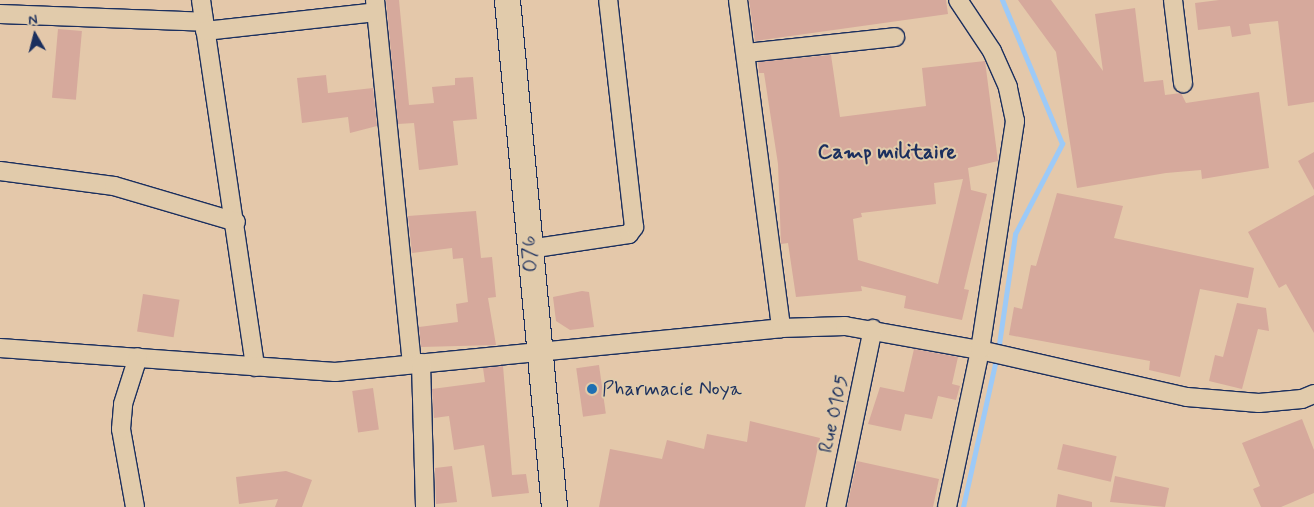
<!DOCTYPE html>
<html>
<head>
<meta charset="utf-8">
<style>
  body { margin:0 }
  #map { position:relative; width:1314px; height:507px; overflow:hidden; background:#e4c8aa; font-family:Mynerve,sans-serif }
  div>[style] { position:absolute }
  .stream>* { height:4.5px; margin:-2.25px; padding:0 2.25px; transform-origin:2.25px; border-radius:2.25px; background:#9dcaf7 }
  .building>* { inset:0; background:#d6a99c; transform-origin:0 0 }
  .roads { filter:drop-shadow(1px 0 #1b2f5e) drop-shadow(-1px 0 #1b2f5e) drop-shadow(0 1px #1b2f5e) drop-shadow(0 -1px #1b2f5e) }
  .street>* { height:18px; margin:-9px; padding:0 9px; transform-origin:9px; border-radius:9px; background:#e1cbab }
  .secondary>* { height:25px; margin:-12.5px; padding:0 12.5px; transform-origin:12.5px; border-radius:12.5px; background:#e1cbab }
  .dots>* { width:14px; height:14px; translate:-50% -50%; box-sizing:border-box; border:2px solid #e1cbab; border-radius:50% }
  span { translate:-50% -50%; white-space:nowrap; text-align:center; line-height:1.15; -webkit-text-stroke:4px #e1cbab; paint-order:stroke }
  .street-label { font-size:20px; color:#1b2f5e }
  .poi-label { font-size:20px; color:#1b2f5e }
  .left { translate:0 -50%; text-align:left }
  .neighbourhood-label { font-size:21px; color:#1b2f5e; font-weight:700 }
  .north { position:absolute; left:10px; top:10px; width:50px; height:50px; -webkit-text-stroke:4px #e1cbab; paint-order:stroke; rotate:352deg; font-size:14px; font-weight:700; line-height:20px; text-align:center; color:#1b2f5e }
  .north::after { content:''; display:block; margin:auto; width:18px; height:22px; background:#1b2f5e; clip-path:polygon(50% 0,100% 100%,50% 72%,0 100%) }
</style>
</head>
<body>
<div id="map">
  <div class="stream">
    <i style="left:998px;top:351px;width:118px;rotate:-81.7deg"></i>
    <i style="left:1015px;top:234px;width:102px;rotate:-62.4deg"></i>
    <i style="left:1062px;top:144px;width:156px;rotate:-112.6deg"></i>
    <i style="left:963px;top:507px;width:152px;rotate:-77.4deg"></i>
  </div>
  <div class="building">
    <i style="clip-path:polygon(386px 0,399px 0,409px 105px,434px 103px,432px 87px,455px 85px,455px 78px,473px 77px,477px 119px,453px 121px,458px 165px,419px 170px,414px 123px,398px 124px)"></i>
    <i style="clip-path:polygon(749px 0,946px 0,948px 14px,755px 41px)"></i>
    <i style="clip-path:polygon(1018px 0,1051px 0,1103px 71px,1095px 14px,1135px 8px,1144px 82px,1163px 80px,1165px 95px,1181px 93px,1186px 103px,1259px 92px,1269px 168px,1202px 179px,1201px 170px,1166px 173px,1077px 188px,1056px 52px)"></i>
    <i style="clip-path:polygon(1219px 0,1314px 0,1314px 102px,1288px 106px,1278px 21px,1249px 24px,1251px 34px,1232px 37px,1230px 26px,1198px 30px,1195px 3px)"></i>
    <i style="left:58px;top:29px;width:24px;height:69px;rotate:5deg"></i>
    <i style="clip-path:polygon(evenodd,831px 55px,840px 117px,926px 106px,922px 68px,985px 61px,998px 161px,968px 168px,971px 190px,987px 194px,964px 289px,969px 290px,962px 320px,904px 308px,906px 296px,861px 286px,862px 291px,796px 297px,788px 243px,781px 244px,778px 164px,764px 73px,759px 73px,758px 62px,831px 55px,963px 179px,938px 284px,858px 260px,853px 219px,862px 217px,861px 213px,936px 204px,934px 183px,963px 179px)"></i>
    <i style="clip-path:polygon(326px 75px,328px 93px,373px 88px,377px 126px,350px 133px,348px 117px,302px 123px,297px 78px)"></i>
    <i style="clip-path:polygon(1314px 152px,1314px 190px,1298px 161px)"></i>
    <i style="clip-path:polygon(1057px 193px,1123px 206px,1114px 238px,1254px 268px,1248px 298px,1200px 289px,1180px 377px,1149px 370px,1150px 361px,1009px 335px,1014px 307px,1022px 309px,1031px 265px,1036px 266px)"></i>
    <i style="clip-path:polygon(1314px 195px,1314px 333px,1286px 284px,1279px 288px,1248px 232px)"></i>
    <i style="clip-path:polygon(476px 211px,481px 258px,492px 257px,496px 297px,488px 298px,496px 345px,421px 347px,419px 327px,458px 322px,456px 304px,468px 302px,463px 258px,453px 259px,452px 248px,412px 253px,408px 216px)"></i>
    <i style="clip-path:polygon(582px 291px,589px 292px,594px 327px,570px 330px,556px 321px,553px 297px)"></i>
    <i style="left:143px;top:294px;width:37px;height:38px;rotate:9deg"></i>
    <i style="clip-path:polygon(1237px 303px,1266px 308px,1269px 331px,1258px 329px,1242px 389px,1209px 381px,1215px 355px,1223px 357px)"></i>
    <i style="clip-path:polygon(914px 349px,958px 357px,952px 384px,960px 386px,956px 400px,938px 396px,932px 419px,905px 414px,901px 431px,868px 424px,880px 387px,904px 392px)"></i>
    <i style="left:599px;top:365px;width:49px;height:23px;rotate:82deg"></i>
    <i style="clip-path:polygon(503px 366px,512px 475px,526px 474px,529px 493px,492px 497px,484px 445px,454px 450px,449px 416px,434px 418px,432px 389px,485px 382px,483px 368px)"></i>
    <i style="left:373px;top:388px;width:42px;height:21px;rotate:82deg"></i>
    <i style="clip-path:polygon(1302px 419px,1314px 450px,1314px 493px,1281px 507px,1261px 507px,1253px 489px,1260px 486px,1242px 443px)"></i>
    <i style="clip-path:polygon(750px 421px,820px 438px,805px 507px,599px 507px,610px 449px,662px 459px,667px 440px,704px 449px,707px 434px,747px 442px)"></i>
    <i style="left:1063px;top:444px;width:55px;height:26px;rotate:13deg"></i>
    <i style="clip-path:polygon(857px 461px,939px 479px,933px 507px,847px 507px)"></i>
    <i style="clip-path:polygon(452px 466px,457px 502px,436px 504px,435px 468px)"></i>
    <i style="clip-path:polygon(286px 471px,312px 480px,302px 507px,275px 507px,278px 499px,239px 504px,236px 477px)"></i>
    <i style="clip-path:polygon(1115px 476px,1169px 488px,1165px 507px,1110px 502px)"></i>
    <i style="clip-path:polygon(1058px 494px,1092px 502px,1092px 507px,1056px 507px)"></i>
  </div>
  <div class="roads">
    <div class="street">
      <i style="left:201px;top:0;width:371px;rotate:81.6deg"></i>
      <i style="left:375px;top:0;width:364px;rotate:84.2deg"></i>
      <i style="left:738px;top:0;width:331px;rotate:82.5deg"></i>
      <i style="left:1173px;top:0;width:84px;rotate:83.1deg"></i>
      <i style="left:0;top:14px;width:204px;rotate:2.2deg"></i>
      <i style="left:205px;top:31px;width:172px;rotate:-6.3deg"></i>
      <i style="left:746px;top:53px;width:150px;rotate:-6.1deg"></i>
      <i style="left:0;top:171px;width:115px;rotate:7.5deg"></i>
      <i style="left:114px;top:186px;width:127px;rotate:16.4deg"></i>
      <i style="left:529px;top:249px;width:101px;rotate:-8.5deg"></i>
      <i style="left:629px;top:234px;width:9px;rotate:-54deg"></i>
      <i style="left:634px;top:227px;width:228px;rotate:-96.5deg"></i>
      <i style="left:0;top:348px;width:336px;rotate:4.1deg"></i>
      <i style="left:335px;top:372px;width:448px;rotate:-5.6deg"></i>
      <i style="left:781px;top:328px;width:64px;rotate:-1.8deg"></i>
      <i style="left:845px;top:326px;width:137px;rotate:10.1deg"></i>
      <i style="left:980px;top:350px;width:212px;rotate:12.8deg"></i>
      <i style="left:1187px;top:397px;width:72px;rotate:4.8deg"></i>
      <i style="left:1259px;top:403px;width:43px;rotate:-5.3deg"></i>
      <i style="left:1302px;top:399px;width:13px;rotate:-23deg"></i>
      <i style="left:421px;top:363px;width:144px;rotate:88.4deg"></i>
      <i style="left:135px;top:507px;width:79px;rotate:-100.2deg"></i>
      <i style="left:121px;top:429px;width:25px;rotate:-85deg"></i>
      <i style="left:123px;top:404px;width:49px;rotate:-72.3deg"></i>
      <i style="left:836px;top:507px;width:182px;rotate:-78.3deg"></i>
      <i style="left:947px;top:507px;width:160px;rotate:-78.1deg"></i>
      <i style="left:980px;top:350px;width:232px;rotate:-81.3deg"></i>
      <i style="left:1015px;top:121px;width:35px;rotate:-102deg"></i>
      <i style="left:1008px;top:87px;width:39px;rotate:-114deg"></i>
      <i style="left:992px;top:51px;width:61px;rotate:-123.7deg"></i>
    </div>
    <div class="secondary">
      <i style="left:507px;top:0;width:509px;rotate:84.7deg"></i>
    </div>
  </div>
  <div class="dots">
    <i style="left:592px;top:389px;background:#1f6fb2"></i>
  </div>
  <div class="street-label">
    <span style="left:530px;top:254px;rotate:-95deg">O76</span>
    <span style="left:834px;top:414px;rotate:-78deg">Rue O105</span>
  </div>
  <div class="poi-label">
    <span class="left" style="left:602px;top:389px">Pharmacie Noya</span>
  </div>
  <div class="neighbourhood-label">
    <span style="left:887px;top:152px">Camp militaire</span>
  </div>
  <div class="north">N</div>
</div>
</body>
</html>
